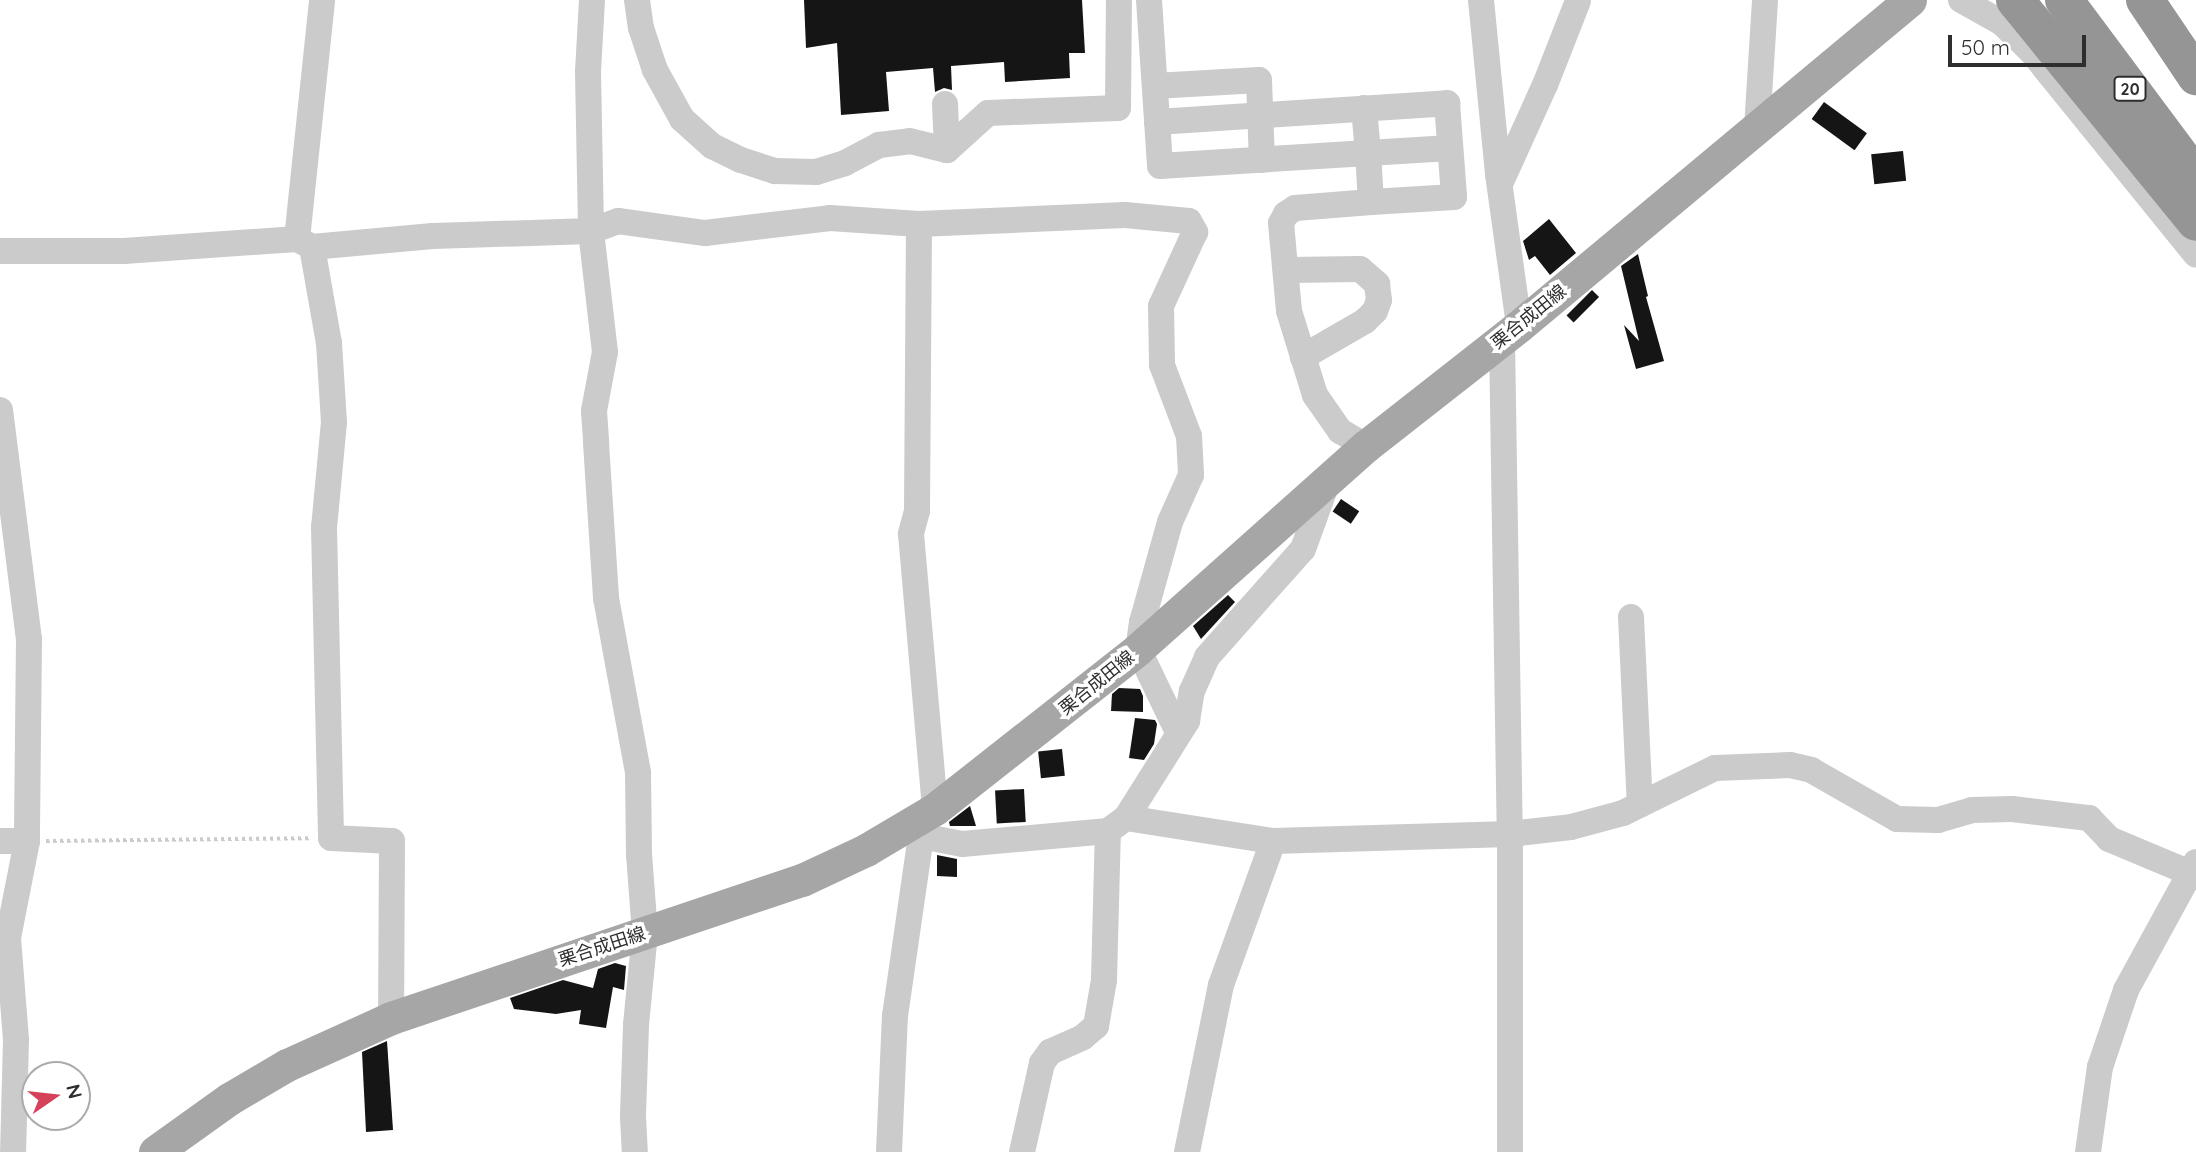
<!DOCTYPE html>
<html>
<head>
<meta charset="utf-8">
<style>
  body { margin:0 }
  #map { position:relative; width:2196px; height:1152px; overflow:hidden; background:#fff; font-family:Quicksand,"Noto Sans JP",sans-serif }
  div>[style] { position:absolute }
  .building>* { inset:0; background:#151515; transform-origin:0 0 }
  .path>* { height:3.5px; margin-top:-1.75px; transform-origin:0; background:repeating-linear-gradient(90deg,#cbcbcb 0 3.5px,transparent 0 7px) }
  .minor>* { height:26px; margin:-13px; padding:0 13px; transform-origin:13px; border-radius:13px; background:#cbcbcb }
  .major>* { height:33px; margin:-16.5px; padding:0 16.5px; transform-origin:16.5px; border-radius:16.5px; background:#a6a6a6 }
  .highway>* { height:38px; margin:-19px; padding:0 19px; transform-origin:19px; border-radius:19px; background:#959595 }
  span { translate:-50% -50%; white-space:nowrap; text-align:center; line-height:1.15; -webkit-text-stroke:7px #fff; paint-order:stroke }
  .shield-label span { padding:2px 5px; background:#fff; border:2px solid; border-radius:5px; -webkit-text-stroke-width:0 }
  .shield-label { font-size:16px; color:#2e2e2e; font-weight:700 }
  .street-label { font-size:18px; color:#2e2e2e }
  .north { position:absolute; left:21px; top:1061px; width:70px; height:70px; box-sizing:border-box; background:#fff; border:2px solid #ababab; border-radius:50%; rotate:76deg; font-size:19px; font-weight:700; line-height:28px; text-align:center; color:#2e2e2e }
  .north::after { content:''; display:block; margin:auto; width:24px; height:32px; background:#d5415a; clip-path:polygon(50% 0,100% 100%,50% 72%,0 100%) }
  .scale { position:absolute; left:1948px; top:35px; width:138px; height:32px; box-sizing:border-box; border:4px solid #2e2e2e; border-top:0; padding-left:9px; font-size:21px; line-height:24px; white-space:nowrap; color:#2e2e2e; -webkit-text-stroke:5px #fff; paint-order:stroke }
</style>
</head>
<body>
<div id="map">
  <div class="building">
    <i style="clip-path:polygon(804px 0,1082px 0,1085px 53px,1069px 53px,1070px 78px,1005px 82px,1004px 62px,951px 66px,952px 90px,944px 88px,935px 92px,933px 68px,886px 72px,889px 111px,841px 115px,837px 43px,806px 48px)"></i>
    <i style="left:1824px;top:102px;width:53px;height:21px;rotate:36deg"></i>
    <i style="left:1903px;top:151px;width:30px;height:32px;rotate:84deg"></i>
    <i style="clip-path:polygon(1549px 219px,1576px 253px,1550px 275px,1535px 256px,1529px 260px,1523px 241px)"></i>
    <i style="clip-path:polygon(1638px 254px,1648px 296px,1646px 297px,1664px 361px,1636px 369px,1624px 325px,1639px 341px,1621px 266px)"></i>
    <i style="left:1592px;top:290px;width:10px;height:36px;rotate:45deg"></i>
    <i style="left:1341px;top:499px;width:22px;height:15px;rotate:34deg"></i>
    <i style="clip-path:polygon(1228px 595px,1235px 602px,1201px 639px,1193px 626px)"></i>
    <i style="clip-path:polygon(1119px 688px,1140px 689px,1143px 696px,1143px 712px,1111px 711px,1112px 694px)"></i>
    <i style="clip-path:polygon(1135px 718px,1155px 720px,1157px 724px,1154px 744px,1144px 760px,1129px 758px)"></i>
    <i style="left:1062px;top:749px;width:27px;height:24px;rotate:84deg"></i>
    <i style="left:1024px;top:789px;width:33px;height:29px;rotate:87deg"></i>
    <i style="clip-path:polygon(970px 806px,976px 826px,950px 826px,949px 822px)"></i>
    <i style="clip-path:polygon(937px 855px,957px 859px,957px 877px,937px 876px)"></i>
    <i style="clip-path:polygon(615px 963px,626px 966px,624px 990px,613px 987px,606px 1028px,579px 1024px,581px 1010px,556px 1014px,514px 1009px,510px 998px,563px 980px,593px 988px,598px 969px)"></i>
    <i style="clip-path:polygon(387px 1041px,393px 1130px,366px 1132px,362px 1052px)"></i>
  </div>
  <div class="path">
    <i style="left:46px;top:841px;width:266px;rotate:-0.6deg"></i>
  </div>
  <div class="minor">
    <i style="left:592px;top:0;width:72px;rotate:93.2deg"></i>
    <i style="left:588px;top:72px;width:159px;rotate:88.9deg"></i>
    <i style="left:591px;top:231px;width:122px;rotate:83.4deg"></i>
    <i style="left:605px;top:352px;width:60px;rotate:100.6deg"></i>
    <i style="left:594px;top:411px;width:32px;rotate:86deg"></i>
    <i style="left:596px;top:443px;width:155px;rotate:86.3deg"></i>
    <i style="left:606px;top:598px;width:178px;rotate:79.6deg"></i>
    <i style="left:638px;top:773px;width:81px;rotate:89.3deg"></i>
    <i style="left:639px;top:854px;width:79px;rotate:85.7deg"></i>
    <i style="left:645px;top:933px;width:92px;rotate:95.6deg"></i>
    <i style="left:636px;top:1025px;width:92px;rotate:91.9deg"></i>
    <i style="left:633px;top:1117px;width:35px;rotate:87deg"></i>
    <i style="left:637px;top:0;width:28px;rotate:82deg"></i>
    <i style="left:641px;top:28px;width:44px;rotate:71.6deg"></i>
    <i style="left:655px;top:70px;width:56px;rotate:61.1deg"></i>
    <i style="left:682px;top:119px;width:40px;rotate:42deg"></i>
    <i style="left:712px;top:146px;width:32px;rotate:26deg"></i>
    <i style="left:741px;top:160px;width:36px;rotate:18deg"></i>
    <i style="left:775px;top:171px;width:41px;rotate:1.4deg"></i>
    <i style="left:816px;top:172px;width:30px;rotate:-17deg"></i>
    <i style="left:845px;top:163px;width:38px;rotate:-28deg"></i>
    <i style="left:879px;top:145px;width:31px;rotate:-7deg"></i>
    <i style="left:910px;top:141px;width:38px;rotate:14deg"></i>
    <i style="left:1149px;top:0;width:166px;rotate:86.2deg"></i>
    <i style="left:1160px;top:166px;width:208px;rotate:-3.6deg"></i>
    <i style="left:1368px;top:153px;width:49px;rotate:86.5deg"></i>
    <i style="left:1371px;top:202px;width:76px;rotate:175.5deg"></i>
    <i style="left:1295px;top:208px;width:11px;rotate:146deg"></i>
    <i style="left:1286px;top:214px;width:10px;rotate:119deg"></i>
    <i style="left:1281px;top:223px;width:88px;rotate:84.8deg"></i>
    <i style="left:1289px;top:311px;width:88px;rotate:72.8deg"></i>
    <i style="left:1315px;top:395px;width:44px;rotate:55.2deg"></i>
    <i style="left:1340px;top:431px;width:30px;rotate:30deg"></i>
    <i style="left:1481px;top:0;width:175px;rotate:84.4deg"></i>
    <i style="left:1498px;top:174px;width:153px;rotate:82.1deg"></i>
    <i style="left:1961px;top:0;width:47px;rotate:29.3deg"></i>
    <i style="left:2002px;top:23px;width:40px;rotate:44deg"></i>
    <i style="left:2031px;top:51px;width:262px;rotate:51deg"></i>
    <i style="left:1155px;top:86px;width:104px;rotate:-3.3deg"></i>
    <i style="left:1259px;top:80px;width:80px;rotate:87.9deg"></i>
    <i style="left:945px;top:104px;width:46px;rotate:87.5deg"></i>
    <i style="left:1364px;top:108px;width:45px;rotate:84.9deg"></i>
    <i style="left:1368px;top:153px;width:82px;rotate:-3.5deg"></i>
    <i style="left:1157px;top:122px;width:291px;rotate:-3.7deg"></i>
    <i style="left:1447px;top:103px;width:94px;rotate:85.7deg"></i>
    <i style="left:1454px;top:197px;width:83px;rotate:176.6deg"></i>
    <i style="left:1757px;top:128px;width:128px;rotate:-86.4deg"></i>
    <i style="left:947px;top:150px;width:55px;rotate:-42.1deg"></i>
    <i style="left:988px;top:113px;width:130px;rotate:-2.2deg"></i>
    <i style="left:1118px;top:108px;width:108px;rotate:-89.5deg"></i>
    <i style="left:1500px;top:184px;width:109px;rotate:-65.6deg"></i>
    <i style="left:1545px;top:85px;width:90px;rotate:-68.6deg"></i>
    <i style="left:919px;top:224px;width:287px;rotate:90.4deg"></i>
    <i style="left:917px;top:511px;width:24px;rotate:105deg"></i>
    <i style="left:911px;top:534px;width:276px;rotate:85deg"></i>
    <i style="left:297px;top:239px;width:240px;rotate:-84deg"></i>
    <i style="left:312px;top:247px;width:97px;rotate:80deg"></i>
    <i style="left:329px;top:343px;width:79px;rotate:86.4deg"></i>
    <i style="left:334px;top:422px;width:105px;rotate:95.4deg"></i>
    <i style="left:324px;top:527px;width:311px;rotate:88.7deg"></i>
    <i style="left:331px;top:838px;width:61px;rotate:2.8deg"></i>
    <i style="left:392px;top:841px;width:177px;rotate:90.3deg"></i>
    <i style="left:0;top:251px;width:124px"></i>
    <i style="left:124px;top:251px;width:173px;rotate:-4deg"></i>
    <i style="left:297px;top:239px;width:17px;rotate:28deg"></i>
    <i style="left:312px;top:247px;width:121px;rotate:-5.2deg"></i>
    <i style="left:433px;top:236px;width:158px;rotate:-1.8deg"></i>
    <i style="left:591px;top:231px;width:29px;rotate:-20deg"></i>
    <i style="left:618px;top:221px;width:88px;rotate:7.9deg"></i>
    <i style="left:705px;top:233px;width:126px;rotate:-6.8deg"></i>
    <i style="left:830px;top:218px;width:89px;rotate:3.9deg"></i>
    <i style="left:919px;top:224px;width:206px;rotate:-2.5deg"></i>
    <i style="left:1125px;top:215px;width:64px;rotate:5.4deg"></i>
    <i style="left:1189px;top:221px;width:13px;rotate:61deg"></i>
    <i style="left:1195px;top:232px;width:81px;rotate:114.7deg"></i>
    <i style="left:1161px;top:306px;width:59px;rotate:89deg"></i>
    <i style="left:1162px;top:365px;width:76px;rotate:69.2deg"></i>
    <i style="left:1189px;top:436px;width:39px;rotate:87deg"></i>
    <i style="left:1191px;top:475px;width:51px;rotate:114.1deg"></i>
    <i style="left:1170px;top:522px;width:104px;rotate:105.6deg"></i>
    <i style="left:1142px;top:622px;width:27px;rotate:98deg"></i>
    <i style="left:1138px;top:649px;width:92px;rotate:64.3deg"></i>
    <i style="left:1288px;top:270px;width:72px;rotate:-0.8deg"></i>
    <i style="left:1360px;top:269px;width:23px;rotate:41deg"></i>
    <i style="left:1377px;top:284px;width:16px;rotate:83deg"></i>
    <i style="left:1379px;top:300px;width:12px;rotate:110deg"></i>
    <i style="left:1375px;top:311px;width:14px;rotate:135deg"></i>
    <i style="left:1365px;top:321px;width:72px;rotate:149.9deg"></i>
    <i style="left:1502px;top:339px;width:495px;rotate:89.1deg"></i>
    <i style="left:1510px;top:834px;width:318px;rotate:90deg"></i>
    <i style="left:0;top:410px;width:231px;rotate:82.8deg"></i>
    <i style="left:29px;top:639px;width:202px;rotate:90.6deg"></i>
    <i style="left:27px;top:841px;width:99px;rotate:101.1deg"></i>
    <i style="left:8px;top:938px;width:102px;rotate:85.5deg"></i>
    <i style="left:16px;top:1040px;width:112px;rotate:91.5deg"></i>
    <i style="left:1631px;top:617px;width:188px;rotate:87.3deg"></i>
    <i style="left:1126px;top:818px;width:149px;rotate:8.9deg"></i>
    <i style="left:1273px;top:841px;width:237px;rotate:-1.7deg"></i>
    <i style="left:1510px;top:834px;width:61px;rotate:-6.5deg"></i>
    <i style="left:1571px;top:827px;width:54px;rotate:-15.1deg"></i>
    <i style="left:1623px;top:813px;width:102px;rotate:-26.1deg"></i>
    <i style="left:1715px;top:768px;width:75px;rotate:-2.3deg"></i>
    <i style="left:1790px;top:765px;width:22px;rotate:13deg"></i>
    <i style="left:1811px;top:770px;width:99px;rotate:29.7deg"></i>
    <i style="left:1897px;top:819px;width:41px;rotate:1.4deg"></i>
    <i style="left:1938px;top:820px;width:35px;rotate:-16deg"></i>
    <i style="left:1972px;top:810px;width:40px;rotate:-1.4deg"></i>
    <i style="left:2012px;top:809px;width:78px;rotate:6.7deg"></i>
    <i style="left:2089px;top:818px;width:29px;rotate:46deg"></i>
    <i style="left:2109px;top:839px;width:88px;rotate:22.8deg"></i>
    <i style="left:0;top:841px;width:27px"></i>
    <i style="left:889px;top:1152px;width:136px;rotate:-87.5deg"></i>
    <i style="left:895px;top:1016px;width:182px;rotate:-81.8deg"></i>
    <i style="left:921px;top:836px;width:42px;rotate:11deg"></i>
    <i style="left:962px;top:844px;width:147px;rotate:-5.1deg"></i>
    <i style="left:1022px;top:1152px;width:91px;rotate:-77.3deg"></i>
    <i style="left:1042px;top:1063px;width:14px;rotate:-54deg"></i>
    <i style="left:1050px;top:1052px;width:36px;rotate:-24deg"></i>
    <i style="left:1083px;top:1037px;width:17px;rotate:-40deg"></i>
    <i style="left:1096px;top:1026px;width:47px;rotate:-80.1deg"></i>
    <i style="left:1104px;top:980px;width:149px;rotate:-88.5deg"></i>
    <i style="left:1108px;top:831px;width:22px;rotate:-36deg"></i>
    <i style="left:1126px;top:818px;width:115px;rotate:-57.8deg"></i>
    <i style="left:1187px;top:721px;width:30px;rotate:-81deg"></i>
    <i style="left:1192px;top:691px;width:37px;rotate:-66deg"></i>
    <i style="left:1207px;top:657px;width:144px;rotate:-48.4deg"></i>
    <i style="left:1303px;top:549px;width:70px;rotate:-70deg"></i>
    <i style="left:1187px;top:1152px;width:170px;rotate:-78.5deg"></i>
    <i style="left:1221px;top:985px;width:153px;rotate:-70.1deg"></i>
    <i style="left:2088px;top:1152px;width:86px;rotate:-82deg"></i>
    <i style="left:2100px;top:1067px;width:81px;rotate:-71.3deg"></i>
    <i style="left:2126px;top:990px;width:146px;rotate:-61.3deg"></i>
  </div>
  <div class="major">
    <i style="left:155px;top:1152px;width:91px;rotate:-35.6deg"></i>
    <i style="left:229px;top:1099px;width:67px;rotate:-30.4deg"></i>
    <i style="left:287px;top:1065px;width:114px;rotate:-24.3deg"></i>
    <i style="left:391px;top:1018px;width:434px;rotate:-18.6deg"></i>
    <i style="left:802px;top:880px;width:71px;rotate:-25.1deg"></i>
    <i style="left:866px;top:850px;width:80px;rotate:-30.7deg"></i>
    <i style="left:935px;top:809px;width:258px;rotate:-38.2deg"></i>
    <i style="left:1138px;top:649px;width:305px;rotate:-41.7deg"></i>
    <i style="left:1366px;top:446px;width:194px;rotate:-38.1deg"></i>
    <i style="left:1519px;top:326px;width:509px;rotate:-39.82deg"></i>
  </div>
  <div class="highway">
    <i style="left:2015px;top:0;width:286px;rotate:50.8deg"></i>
    <i style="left:2064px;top:0;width:221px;rotate:53.3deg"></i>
    <i style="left:2145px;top:0;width:92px;rotate:56.1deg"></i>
  </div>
  <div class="shield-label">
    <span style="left:2130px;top:89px">20</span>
  </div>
  <div class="street-label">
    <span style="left:1529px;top:317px;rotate:-39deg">栗合成田線</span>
    <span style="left:1097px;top:683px;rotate:-39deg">栗合成田線</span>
    <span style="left:602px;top:947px;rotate:-18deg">栗合成田線</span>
  </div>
  <div class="north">N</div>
  <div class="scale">50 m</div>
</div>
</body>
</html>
